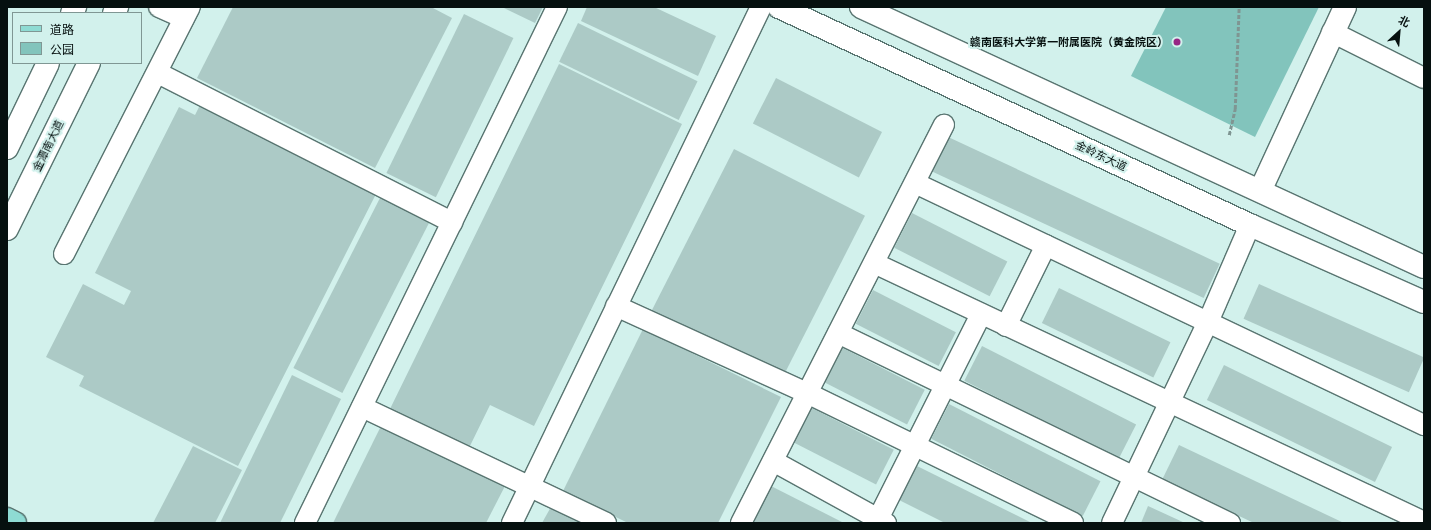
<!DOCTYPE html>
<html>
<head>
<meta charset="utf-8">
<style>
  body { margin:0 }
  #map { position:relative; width:1431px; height:530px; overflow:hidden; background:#d2f1ec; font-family:"Asap Condensed","Noto Sans SC",sans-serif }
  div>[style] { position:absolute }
  .green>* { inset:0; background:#82c4bc }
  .building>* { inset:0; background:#accac6; transform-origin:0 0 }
  .path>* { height:2.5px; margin-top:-1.25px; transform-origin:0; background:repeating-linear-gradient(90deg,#7f9592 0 4px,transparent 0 6px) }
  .roads { filter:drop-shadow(1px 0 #597571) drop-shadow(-1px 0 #597571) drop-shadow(0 1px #597571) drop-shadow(0 -1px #597571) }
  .street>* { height:20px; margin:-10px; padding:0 10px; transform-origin:10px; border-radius:10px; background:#fff }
  .secondary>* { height:22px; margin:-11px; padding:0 11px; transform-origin:11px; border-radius:11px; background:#fff }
  .primary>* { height:22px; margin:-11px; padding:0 11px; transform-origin:11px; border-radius:11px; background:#8edbd3 }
  .dots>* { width:11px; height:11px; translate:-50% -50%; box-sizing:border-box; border:2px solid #d2f1ec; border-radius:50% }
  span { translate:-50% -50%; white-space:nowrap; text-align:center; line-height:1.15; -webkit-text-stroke:4px #d2f1ec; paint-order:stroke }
  .poi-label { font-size:11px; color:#06100f; font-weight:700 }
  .right { translate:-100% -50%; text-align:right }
  .street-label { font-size:11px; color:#06100f }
  .frame { position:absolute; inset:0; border:8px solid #06100f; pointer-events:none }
  .legend { position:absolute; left:12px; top:12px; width:130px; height:52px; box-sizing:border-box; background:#d2f1ec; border:1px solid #809794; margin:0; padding:5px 7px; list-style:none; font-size:12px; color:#06100f }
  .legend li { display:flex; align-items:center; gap:8px; height:20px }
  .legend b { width:20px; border:1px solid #809794 }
  .north { position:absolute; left:1379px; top:12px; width:40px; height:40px; -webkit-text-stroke:3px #d2f1ec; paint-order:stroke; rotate:26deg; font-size:11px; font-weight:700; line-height:16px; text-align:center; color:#06100f }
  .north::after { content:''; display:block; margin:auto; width:14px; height:18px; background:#06100f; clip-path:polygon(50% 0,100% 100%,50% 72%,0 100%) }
</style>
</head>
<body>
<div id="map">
  <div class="green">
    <i style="clip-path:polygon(1166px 7px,1319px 7px,1255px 137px,1131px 76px)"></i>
  </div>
  <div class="building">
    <i style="clip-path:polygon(233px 7px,431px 7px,452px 18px,375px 168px,197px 78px)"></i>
    <i style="clip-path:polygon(502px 7px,543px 7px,535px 23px)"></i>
    <i style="clip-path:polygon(587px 7px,654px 7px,716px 36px,698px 76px,581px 21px)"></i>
    <i style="left:464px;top:14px;width:55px;height:177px;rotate:26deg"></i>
    <i style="left:578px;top:23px;width:133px;height:43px;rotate:26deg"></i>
    <i style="clip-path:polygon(559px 64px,682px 124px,534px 426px,490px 405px,468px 450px,389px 411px)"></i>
    <i style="left:776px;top:78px;width:119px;height:51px;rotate:27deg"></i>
    <i style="clip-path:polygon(200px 105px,376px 194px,238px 466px,79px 386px,84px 376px,46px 357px,83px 284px,124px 305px,131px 291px,95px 273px,179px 107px,195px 115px)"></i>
    <i style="left:946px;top:136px;width:302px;height:38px;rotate:25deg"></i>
    <i style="left:734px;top:149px;width:147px;height:182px;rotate:27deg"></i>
    <i style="left:381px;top:196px;width:55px;height:193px;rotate:27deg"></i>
    <i style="left:912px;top:213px;width:107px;height:39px;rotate:27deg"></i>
    <i style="left:1259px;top:284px;width:181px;height:38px;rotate:24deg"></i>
    <i style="left:1059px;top:288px;width:124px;height:39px;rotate:26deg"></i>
    <i style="left:873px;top:290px;width:93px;height:38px;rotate:27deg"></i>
    <i style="clip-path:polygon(643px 329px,781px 397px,718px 523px,628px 523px,563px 491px)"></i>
    <i style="left:982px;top:346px;width:173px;height:39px;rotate:27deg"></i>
    <i style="left:841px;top:347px;width:94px;height:39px;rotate:27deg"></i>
    <i style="left:1224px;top:365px;width:187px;height:39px;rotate:26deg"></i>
    <i style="clip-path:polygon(292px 375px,341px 399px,280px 523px,220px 523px)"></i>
    <i style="left:949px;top:404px;width:170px;height:39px;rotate:27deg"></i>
    <i style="left:810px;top:407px;width:94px;height:39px;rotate:27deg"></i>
    <i style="clip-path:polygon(382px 424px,505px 486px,486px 523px,333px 523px)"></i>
    <i style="clip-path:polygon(1179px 445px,1344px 523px,1254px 523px,1162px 480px)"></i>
    <i style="clip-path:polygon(193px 446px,242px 470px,215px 523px,153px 523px)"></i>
    <i style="clip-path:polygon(917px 466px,1032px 523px,945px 523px,899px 500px)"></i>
    <i style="clip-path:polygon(769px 485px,844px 523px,757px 523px,752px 520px)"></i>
    <i style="clip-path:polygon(552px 505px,587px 523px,542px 523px)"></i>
    <i style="clip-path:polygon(1148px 506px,1185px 523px,1141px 523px)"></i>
  </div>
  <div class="path">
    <i style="left:1229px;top:135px;width:27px;rotate:-77deg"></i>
    <i style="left:1235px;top:109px;width:102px;rotate:-87.8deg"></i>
  </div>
  <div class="roads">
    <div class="street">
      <i style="left:159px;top:7px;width:27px;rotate:24deg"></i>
      <i style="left:1332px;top:32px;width:103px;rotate:26.6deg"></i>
      <i style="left:158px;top:73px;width:330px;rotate:26.9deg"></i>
      <i style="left:915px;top:183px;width:564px;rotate:25.43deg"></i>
      <i style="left:64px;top:254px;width:277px;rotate:-63deg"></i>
      <i style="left:874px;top:263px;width:608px;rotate:25.22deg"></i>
      <i style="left:616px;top:306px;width:210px;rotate:24.5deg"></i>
      <i style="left:807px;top:393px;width:296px;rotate:26deg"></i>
      <i style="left:1006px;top:326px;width:90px;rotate:-63.7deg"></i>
      <i style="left:838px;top:333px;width:436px;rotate:25.9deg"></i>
      <i style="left:362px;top:407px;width:270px;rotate:25.4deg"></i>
      <i style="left:773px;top:461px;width:129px;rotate:28.8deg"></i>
      <i style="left:305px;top:523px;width:574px;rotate:-63.97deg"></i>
      <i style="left:512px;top:523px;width:573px;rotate:-64.24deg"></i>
      <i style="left:741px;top:523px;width:447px;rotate:-63deg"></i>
      <i style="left:876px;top:523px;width:234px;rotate:-63.3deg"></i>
      <i style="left:1112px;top:523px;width:223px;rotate:-64.5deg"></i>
      <i style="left:1208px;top:322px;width:106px;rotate:-66.6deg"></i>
    </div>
    <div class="secondary">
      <i style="left:779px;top:7px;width:519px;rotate:24.84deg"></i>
      <i style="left:1250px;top:225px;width:190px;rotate:23.9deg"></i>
      <i style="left:861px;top:7px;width:620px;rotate:24.79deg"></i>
      <i style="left:72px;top:13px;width:7px;rotate:-63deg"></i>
      <i style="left:114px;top:13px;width:7px;rotate:-63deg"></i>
      <i style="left:7px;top:148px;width:94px;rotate:-64.2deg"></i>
      <i style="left:1261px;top:189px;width:200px;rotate:-65.2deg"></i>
      <i style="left:7px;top:229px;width:185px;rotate:-63.7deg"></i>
    </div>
    <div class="primary">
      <i style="left:7px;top:519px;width:9px;rotate:27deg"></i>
    </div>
  </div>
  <div class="dots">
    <i style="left:1177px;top:42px;background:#972684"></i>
  </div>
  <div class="poi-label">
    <span class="right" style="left:1168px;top:42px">赣南医科大学第一附属医院（黄金院区）</span>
  </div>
  <div class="street-label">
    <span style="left:48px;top:146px;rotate:-64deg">金潭南大道</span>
    <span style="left:1101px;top:156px;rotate:25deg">金岭东大道</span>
  </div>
  <div class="frame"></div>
  <ul class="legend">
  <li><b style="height:5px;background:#8edbd3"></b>道路</li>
  <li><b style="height:11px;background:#82c4bc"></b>公园</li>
  </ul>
  <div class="north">北</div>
</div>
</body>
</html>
